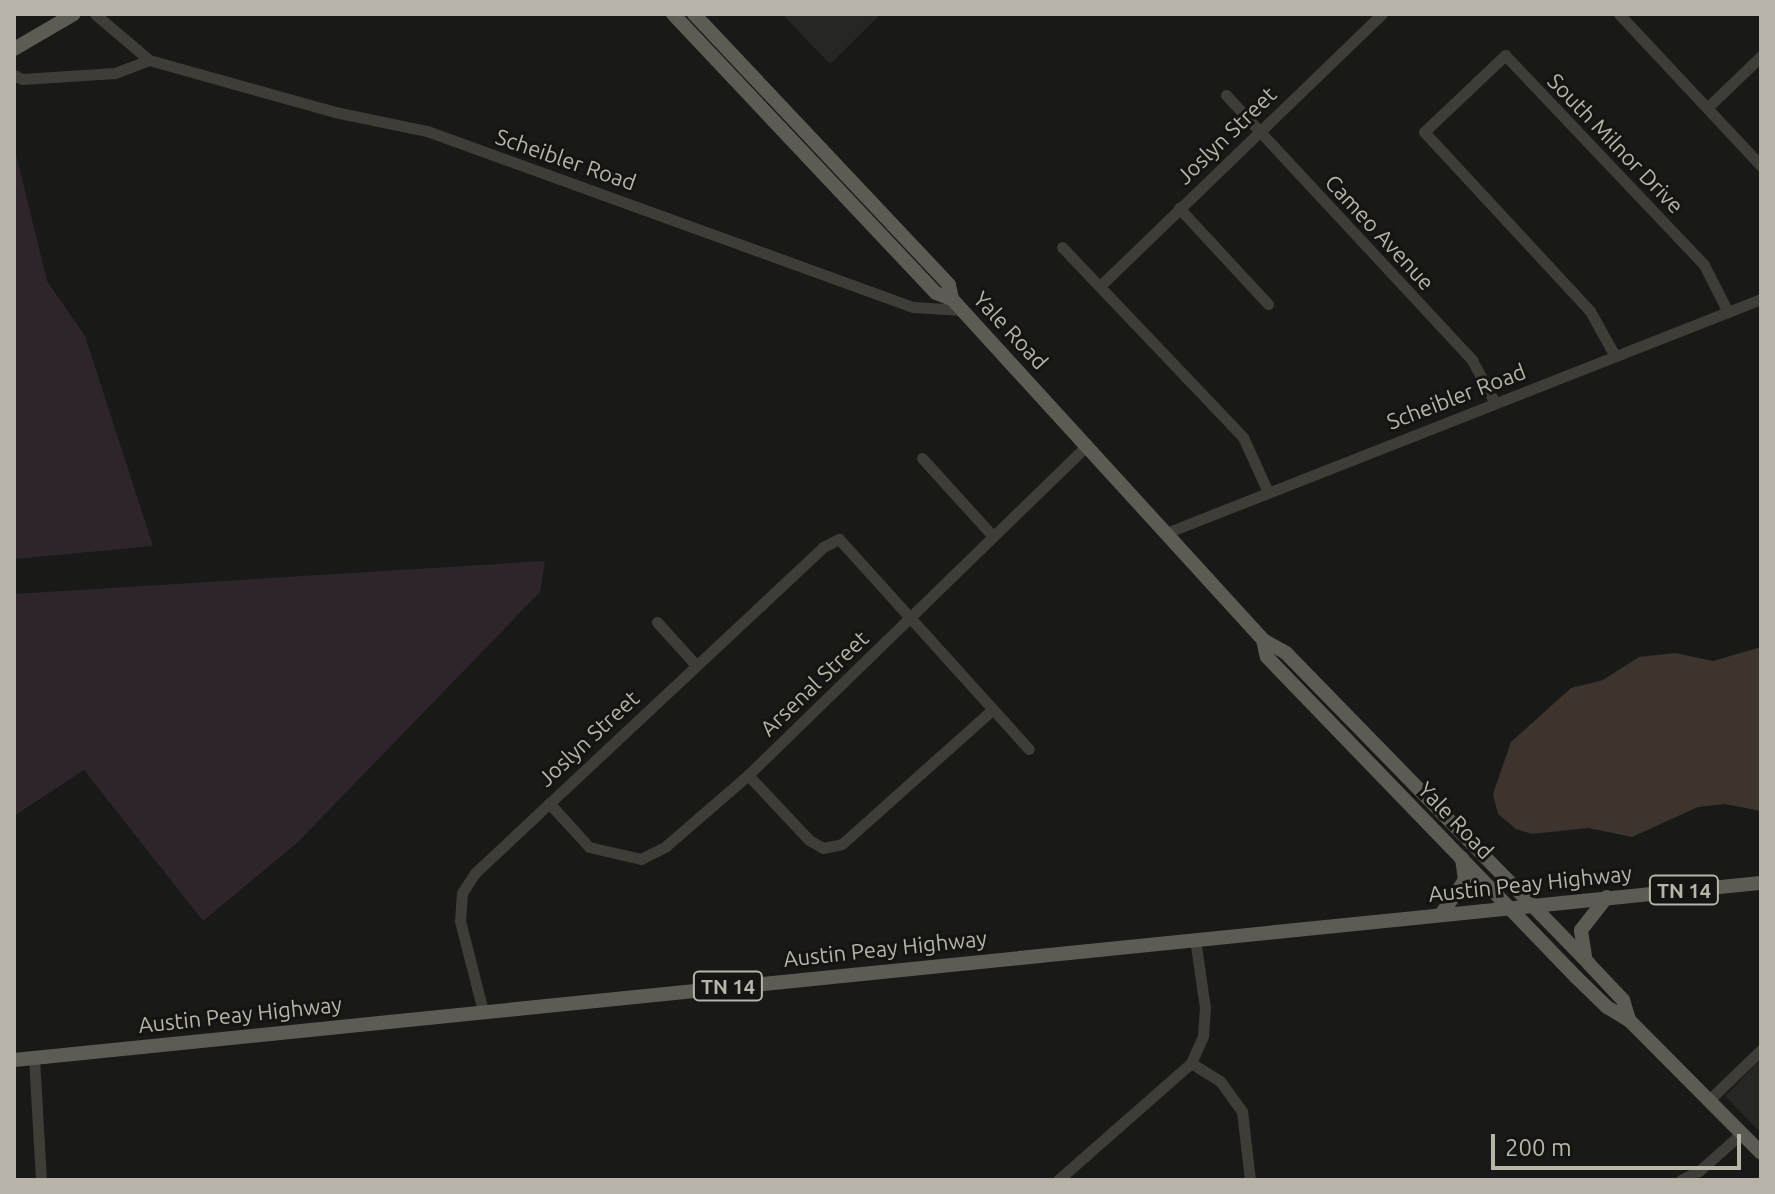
<!DOCTYPE html>
<html>
<head>
<meta charset="utf-8">
<style>
  body { margin:0 }
  #map { position:relative; width:1775px; height:1194px; overflow:hidden; background:#191917; font-family:Ubuntu,sans-serif }
  div>[style] { position:absolute }
  .built>* { inset:0; background:#262623 }
  .green>* { inset:0; background:#2e252c }
  .water>* { inset:0; background:#3c342d }
  .minor>* { height:11px; margin:-5.5px; padding:0 5.5px; transform-origin:5.5px; border-radius:5.5px; background:#3e3d38 }
  .major>* { height:14px; margin:-7px; padding:0 7px; transform-origin:7px; border-radius:7px; background:#5c5b54 }
  span { translate:-50% -50%; white-space:nowrap; text-align:center; line-height:1.15; -webkit-text-stroke:6px #141412; paint-order:stroke }
  .shield-label span { padding:2px 6px; background:#141412; border:2px solid; border-radius:6px; -webkit-text-stroke-width:0 }
  .shield-label { font-size:20px; color:#b8b4a9; font-weight:700 }
  .street-label { font-size:22px; color:#b8b4a9 }
  .frame { position:absolute; inset:0; border:16px solid #b8b4a9; pointer-events:none }
  .scale { position:absolute; left:1491px; top:1134px; width:250px; height:36px; box-sizing:border-box; border:4px solid #b8b4a9; border-top:0; padding-left:10px; font-size:24px; line-height:28px; white-space:nowrap; color:#b8b4a9; -webkit-text-stroke:6px #141412; paint-order:stroke }
</style>
</head>
<body>
<div id="map">
  <div class="built">
    <i style="clip-path:polygon(782px 14px,881px 14px,830px 64px)"></i>
    <i style="clip-path:polygon(1761px 1059px,1761px 1133px,1725px 1096px)"></i>
  </div>
  <div class="green">
    <i style="clip-path:polygon(14px 146px,47px 281px,85px 336px,153px 546px,14px 559px)"></i>
    <i style="clip-path:polygon(545px 561px,540px 592px,297px 843px,203px 921px,84px 770px,14px 816px,14px 594px)"></i>
  </div>
  <div class="water">
    <i style="clip-path:polygon(1761px 647px,1761px 811px,1725px 804px,1698px 807px,1632px 837px,1588px 828px,1532px 834px,1516px 829px,1498px 814px,1493px 794px,1511px 742px,1571px 688px,1603px 680px,1639px 657px,1675px 653px,1713px 661px)"></i>
  </div>
  <div class="minor">
    <i style="left:95px;top:14px;width:71px;rotate:40.4deg"></i>
    <i style="left:149px;top:60px;width:193px;rotate:15.6deg"></i>
    <i style="left:335px;top:112px;width:94px;rotate:11.7deg"></i>
    <i style="left:427px;top:131px;width:517px;rotate:19.91deg"></i>
    <i style="left:913px;top:307px;width:50px;rotate:3.4deg"></i>
    <i style="left:1619px;top:14px;width:208px;rotate:46.9deg"></i>
    <i style="left:14px;top:75px;width:9px;rotate:27deg"></i>
    <i style="left:22px;top:79px;width:93px;rotate:-3.7deg"></i>
    <i style="left:115px;top:73px;width:36px;rotate:-21deg"></i>
    <i style="left:1226px;top:95px;width:362px;rotate:47.1deg"></i>
    <i style="left:1472px;top:360px;width:49px;rotate:61.9deg"></i>
    <i style="left:1708px;top:107px;width:74px;rotate:-43.9deg"></i>
    <i style="left:1179px;top:208px;width:131px;rotate:47.2deg"></i>
    <i style="left:1062px;top:247px;width:262px;rotate:46.4deg"></i>
    <i style="left:1243px;top:437px;width:58px;rotate:65.6deg"></i>
    <i style="left:1100px;top:286px;width:392px;rotate:-44deg"></i>
    <i style="left:1615px;top:356px;width:51px;rotate:-119.1deg"></i>
    <i style="left:1590px;top:311px;width:244px;rotate:-132.8deg"></i>
    <i style="left:1424px;top:132px;width:112px;rotate:-43.5deg"></i>
    <i style="left:1505px;top:55px;width:289px;rotate:46.5deg"></i>
    <i style="left:1704px;top:265px;width:53px;rotate:62.9deg"></i>
    <i style="left:922px;top:458px;width:103px;rotate:47.8deg"></i>
    <i style="left:1166px;top:533px;width:639px;rotate:-21.47deg"></i>
    <i style="left:657px;top:622px;width:57px;rotate:47.9deg"></i>
    <i style="left:748px;top:775px;width:89px;rotate:46.8deg"></i>
    <i style="left:809px;top:840px;width:16px;rotate:30deg"></i>
    <i style="left:823px;top:848px;width:19px;rotate:-12deg"></i>
    <i style="left:842px;top:844px;width:201px;rotate:-41.8deg"></i>
    <i style="left:549px;top:803px;width:59px;rotate:47.7deg"></i>
    <i style="left:589px;top:847px;width:53px;rotate:13deg"></i>
    <i style="left:641px;top:859px;width:28px;rotate:-27deg"></i>
    <i style="left:666px;top:846px;width:108px;rotate:-40.9deg"></i>
    <i style="left:748px;top:775px;width:473px;rotate:-44.2deg"></i>
    <i style="left:483px;top:1011px;width:93px;rotate:-104.3deg"></i>
    <i style="left:460px;top:921px;width:28px;rotate:-86deg"></i>
    <i style="left:462px;top:893px;width:24px;rotate:-57deg"></i>
    <i style="left:475px;top:873px;width:477px;rotate:-43.1deg"></i>
    <i style="left:823px;top:547px;width:18px;rotate:-27deg"></i>
    <i style="left:839px;top:539px;width:283px;rotate:47.9deg"></i>
    <i style="left:34px;top:1058px;width:122px;rotate:86.7deg"></i>
    <i style="left:1191px;top:1063px;width:34px;rotate:32deg"></i>
    <i style="left:1220px;top:1081px;width:37px;rotate:54deg"></i>
    <i style="left:1242px;top:1111px;width:69px;rotate:83.4deg"></i>
    <i style="left:1709px;top:1100px;width:72px;rotate:-43.9deg"></i>
    <i style="left:1058px;top:1180px;width:177px;rotate:-41.3deg"></i>
    <i style="left:1191px;top:1063px;width:30px;rotate:-66deg"></i>
    <i style="left:1203px;top:1036px;width:28px;rotate:-86deg"></i>
    <i style="left:1205px;top:1008px;width:70px;rotate:-98.2deg"></i>
    <i style="left:1681px;top:1180px;width:20px;rotate:-27deg"></i>
    <i style="left:1699px;top:1171px;width:57px;rotate:-41.5deg"></i>
  </div>
  <div class="major">
    <i style="left:673px;top:14px;width:383px;rotate:46.7deg"></i>
    <i style="left:936px;top:293px;width:17px;rotate:21deg"></i>
    <i style="left:952px;top:299px;width:462px;rotate:47.6deg"></i>
    <i style="left:1263px;top:640px;width:26px;rotate:29deg"></i>
    <i style="left:1286px;top:653px;width:434px;rotate:45.7deg"></i>
    <i style="left:1589px;top:964px;width:50px;rotate:46.6deg"></i>
    <i style="left:1623px;top:1000px;width:21px;rotate:73deg"></i>
    <i style="left:694px;top:14px;width:372px;rotate:46.7deg"></i>
    <i style="left:949px;top:285px;width:14px;rotate:78deg"></i>
    <i style="left:14px;top:49px;width:69px;rotate:-30.3deg"></i>
    <i style="left:1263px;top:640px;width:17px;rotate:77deg"></i>
    <i style="left:1267px;top:657px;width:445px;rotate:46deg"></i>
    <i style="left:1576px;top:977px;width:43px;rotate:44.1deg"></i>
    <i style="left:1607px;top:1007px;width:26px;rotate:31deg"></i>
    <i style="left:1629px;top:1020px;width:187px;rotate:45.2deg"></i>
    <i style="left:1442px;top:913px;width:40px;rotate:-55.1deg"></i>
    <i style="left:1465px;top:880px;width:22px;rotate:-98deg"></i>
    <i style="left:1585px;top:956px;width:26px;rotate:-99deg"></i>
    <i style="left:1581px;top:930px;width:42px;rotate:-51.8deg"></i>
    <i style="left:14px;top:1060px;width:1756px;rotate:-5.79deg"></i>
  </div>
  <div class="shield-label">
    <span style="left:1684px;top:890px">TN 14</span>
    <span style="left:728px;top:986px">TN 14</span>
  </div>
  <div class="street-label">
    <span style="left:1226px;top:135px;rotate:-44deg">Joslyn Street</span>
    <span style="left:1616px;top:143px;rotate:46deg">South Milnor Drive</span>
    <span style="left:566px;top:159px;rotate:19deg">Scheibler Road</span>
    <span style="left:1380px;top:232px;rotate:47deg">Cameo Avenue</span>
    <span style="left:1011px;top:330px;rotate:47deg">Yale Road</span>
    <span style="left:1456px;top:396px;rotate:-21deg">Scheibler Road</span>
    <span style="left:814px;top:683px;rotate:-44deg">Arsenal Street</span>
    <span style="left:588px;top:738px;rotate:-43deg">Joslyn Street</span>
    <span style="left:1456px;top:820px;rotate:46deg">Yale Road</span>
    <span style="left:1530px;top:883px;rotate:-6deg">Austin Peay Highway</span>
    <span style="left:885px;top:948px;rotate:-6deg">Austin Peay Highway</span>
    <span style="left:240px;top:1014px;rotate:-6deg">Austin Peay Highway</span>
  </div>
  <div class="frame"></div>
  <div class="scale">200 m</div>
</div>
</body>
</html>
